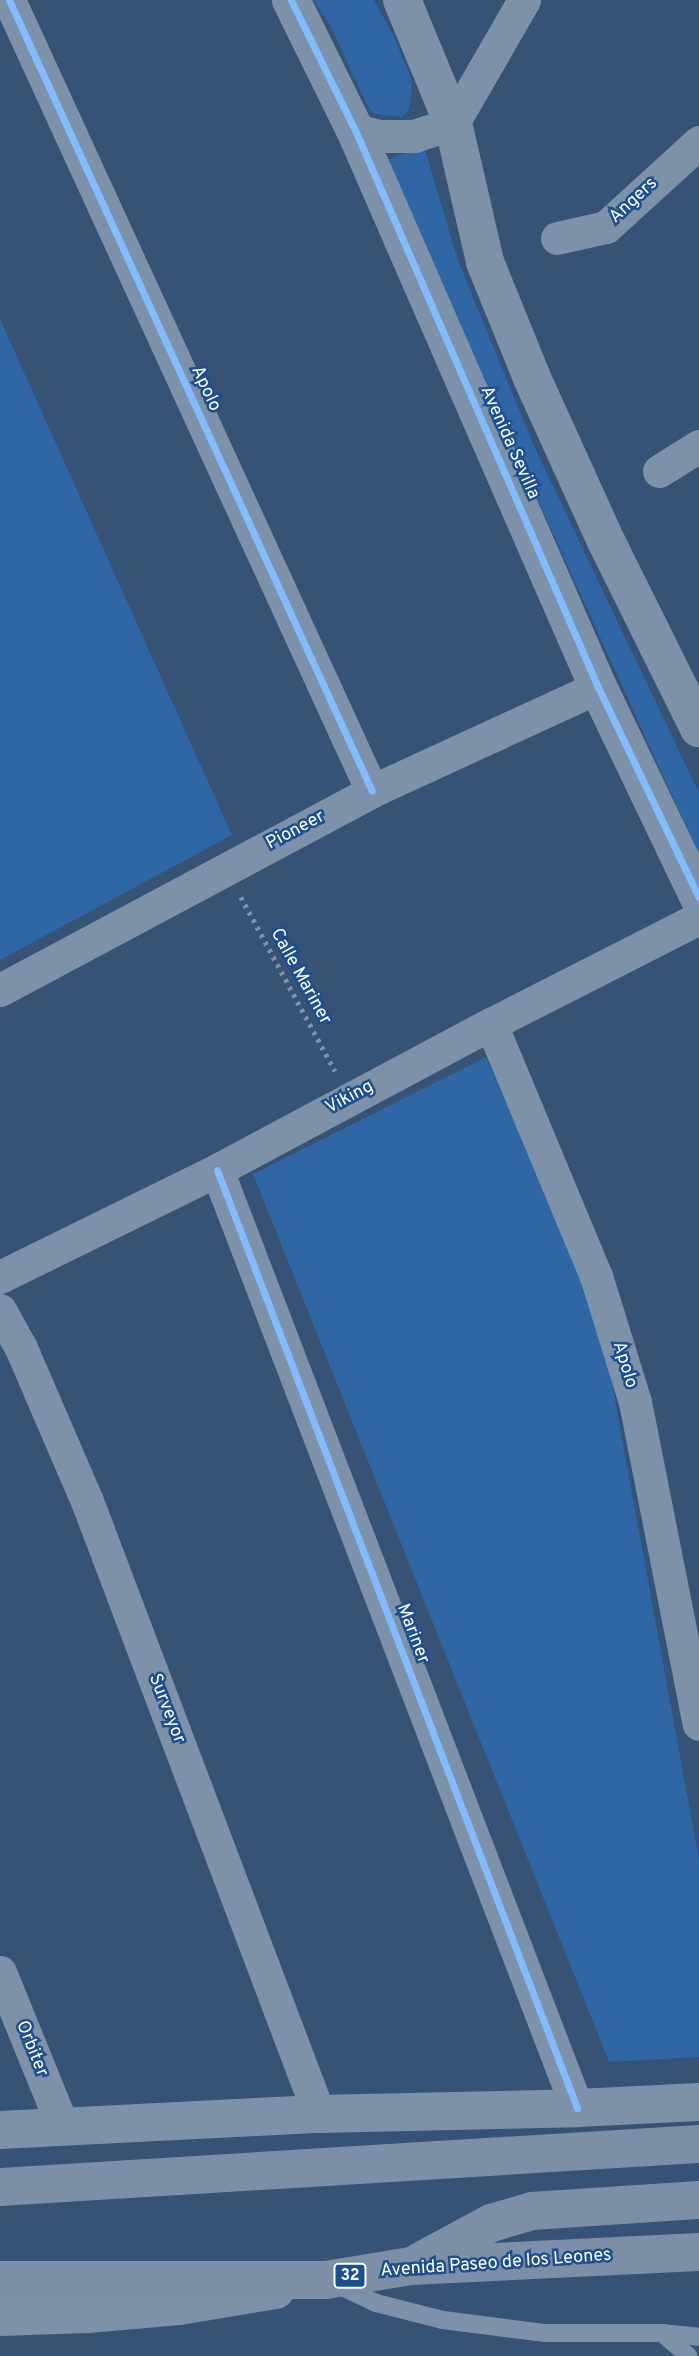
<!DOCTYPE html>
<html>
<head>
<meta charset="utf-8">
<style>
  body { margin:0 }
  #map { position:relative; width:699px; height:2356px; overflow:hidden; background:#365274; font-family:Overpass,sans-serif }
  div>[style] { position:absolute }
  .green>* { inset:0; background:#2f66a5 }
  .path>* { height:4.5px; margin-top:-2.25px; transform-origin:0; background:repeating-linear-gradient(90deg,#7d92a8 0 3.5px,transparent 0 8.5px) }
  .service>* { height:18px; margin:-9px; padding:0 9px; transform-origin:9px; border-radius:9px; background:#7d92a8 }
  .minor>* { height:33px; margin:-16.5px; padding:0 16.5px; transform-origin:16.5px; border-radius:16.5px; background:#7d92a8 }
  .tertiary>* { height:38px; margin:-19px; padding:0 19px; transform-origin:19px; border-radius:19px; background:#7d92a8 }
  .primary>* { height:38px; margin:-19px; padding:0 19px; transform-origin:19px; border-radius:19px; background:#7d8ea7 }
  .cycleway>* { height:7px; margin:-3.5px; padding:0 3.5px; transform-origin:3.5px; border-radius:3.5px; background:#80bcff }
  span { translate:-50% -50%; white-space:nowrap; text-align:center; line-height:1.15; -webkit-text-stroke:5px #1b4f8f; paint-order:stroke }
  .shield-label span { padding:2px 5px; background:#1b4f8f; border:2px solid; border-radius:5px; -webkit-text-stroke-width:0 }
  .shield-label { font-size:16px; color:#fff; font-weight:700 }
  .street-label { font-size:18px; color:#fff }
</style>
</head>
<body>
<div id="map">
  <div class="green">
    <i style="clip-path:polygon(313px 0,374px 0,394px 37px,411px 78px,412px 92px,408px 111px,402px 117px,374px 114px,367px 105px,329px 23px)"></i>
    <i style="clip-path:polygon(424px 146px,457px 258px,534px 446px,699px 793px,699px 855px,384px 161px)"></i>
    <i style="clip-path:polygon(0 319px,232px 835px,0 960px)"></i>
    <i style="clip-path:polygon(486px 1057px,600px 1318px,699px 1860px,699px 2057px,609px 2062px,253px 1174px)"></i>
  </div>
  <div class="path">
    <i style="left:241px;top:897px;width:198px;rotate:61.6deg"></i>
  </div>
  <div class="service">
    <i style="left:336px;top:2284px;width:44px;rotate:25.4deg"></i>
    <i style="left:376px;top:2303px;width:69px;rotate:14.2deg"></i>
    <i style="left:443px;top:2320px;width:103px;rotate:7.3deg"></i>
    <i style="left:545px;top:2333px;width:117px"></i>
    <i style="left:662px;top:2333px;width:37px;rotate:6deg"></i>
    <i style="left:662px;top:2333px;width:35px;rotate:41deg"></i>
  </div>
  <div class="minor">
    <i style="left:9px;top:0;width:870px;rotate:65.35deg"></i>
    <i style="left:355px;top:130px;width:25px;rotate:14deg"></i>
    <i style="left:379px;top:136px;width:35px"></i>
    <i style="left:414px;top:136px;width:41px;rotate:-18.4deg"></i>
    <i style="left:453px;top:123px;width:142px;rotate:-60deg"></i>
    <i style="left:557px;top:238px;width:50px;rotate:-12.7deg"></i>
    <i style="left:606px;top:227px;width:126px;rotate:-42.4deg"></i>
    <i style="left:659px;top:471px;width:47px;rotate:-32deg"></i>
    <i style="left:0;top:990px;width:422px;rotate:-28.1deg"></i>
    <i style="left:372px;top:791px;width:249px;rotate:-24.7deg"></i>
    <i style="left:491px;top:1024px;width:273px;rotate:67.4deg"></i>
    <i style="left:596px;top:1276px;width:132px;rotate:72.8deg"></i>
    <i style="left:635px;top:1402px;width:328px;rotate:78.8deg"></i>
    <i style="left:217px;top:1170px;width:1005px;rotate:69deg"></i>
    <i style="left:0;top:1277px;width:242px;rotate:-26.2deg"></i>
    <i style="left:217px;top:1170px;width:310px;rotate:-28.1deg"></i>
    <i style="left:491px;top:1024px;width:233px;rotate:-27deg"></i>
    <i style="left:0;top:1310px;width:43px;rotate:61.1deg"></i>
    <i style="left:21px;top:1348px;width:167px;rotate:66.7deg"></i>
    <i style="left:87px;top:1501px;width:655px;rotate:69.27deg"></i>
    <i style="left:0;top:1972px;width:165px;rotate:67.9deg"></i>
  </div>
  <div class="tertiary">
    <i style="left:291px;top:0;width:145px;rotate:63.8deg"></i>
    <i style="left:355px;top:130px;width:608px;rotate:66.43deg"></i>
    <i style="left:598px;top:687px;width:234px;rotate:64.4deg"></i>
    <i style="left:402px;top:0;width:133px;rotate:67.5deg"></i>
    <i style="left:453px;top:123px;width:143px;rotate:77deg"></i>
    <i style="left:485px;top:262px;width:125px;rotate:67.9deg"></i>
    <i style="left:532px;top:378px;width:179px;rotate:65.6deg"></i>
    <i style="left:606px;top:541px;width:209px;rotate:63.6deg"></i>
    <i style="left:0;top:2130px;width:319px;rotate:-2.9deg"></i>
    <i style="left:319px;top:2114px;width:258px;rotate:-1.3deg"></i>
    <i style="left:577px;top:2108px;width:122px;rotate:-2.8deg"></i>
    <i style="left:0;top:2317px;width:88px;rotate:-2deg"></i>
    <i style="left:88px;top:2314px;width:91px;rotate:-5deg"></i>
    <i style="left:179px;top:2306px;width:98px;rotate:-9.4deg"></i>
  </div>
  <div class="primary">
    <i style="left:0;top:2187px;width:700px;rotate:-3.52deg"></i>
    <i style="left:419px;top:2262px;width:82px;rotate:-28.4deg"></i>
    <i style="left:491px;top:2223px;width:43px;rotate:-16.3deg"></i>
    <i style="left:532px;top:2211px;width:167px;rotate:-3.8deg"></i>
    <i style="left:0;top:2280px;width:326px"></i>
    <i style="left:326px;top:2280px;width:86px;rotate:-9.4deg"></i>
    <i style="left:411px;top:2266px;width:288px;rotate:-2.8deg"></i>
  </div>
  <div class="cycleway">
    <i style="left:9px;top:0;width:870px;rotate:65.35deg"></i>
    <i style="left:291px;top:0;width:145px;rotate:63.8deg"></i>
    <i style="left:355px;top:130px;width:608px;rotate:66.43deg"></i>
    <i style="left:598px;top:687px;width:234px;rotate:64.4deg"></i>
    <i style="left:217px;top:1170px;width:1005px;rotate:69deg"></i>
  </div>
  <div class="shield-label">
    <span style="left:350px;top:2276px">32</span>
  </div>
  <div class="street-label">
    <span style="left:634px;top:201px;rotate:-43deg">Angers</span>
    <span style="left:205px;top:389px;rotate:65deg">Apolo</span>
    <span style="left:509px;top:443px;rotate:66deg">Avenida Sevilla</span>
    <span style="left:296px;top:831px;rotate:-28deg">Pioneer</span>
    <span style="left:300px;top:977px;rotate:61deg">Calle Mariner</span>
    <span style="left:350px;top:1098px;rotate:-28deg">Viking</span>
    <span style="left:624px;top:1365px;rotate:73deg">Apolo</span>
    <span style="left:412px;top:1634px;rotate:69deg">Mariner</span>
    <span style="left:166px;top:1709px;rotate:69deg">Surveyor</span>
    <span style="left:31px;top:2049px;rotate:68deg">Orbiter</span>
    <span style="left:496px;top:2264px;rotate:-4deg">Avenida Paseo de los Leones</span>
  </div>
</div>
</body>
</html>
